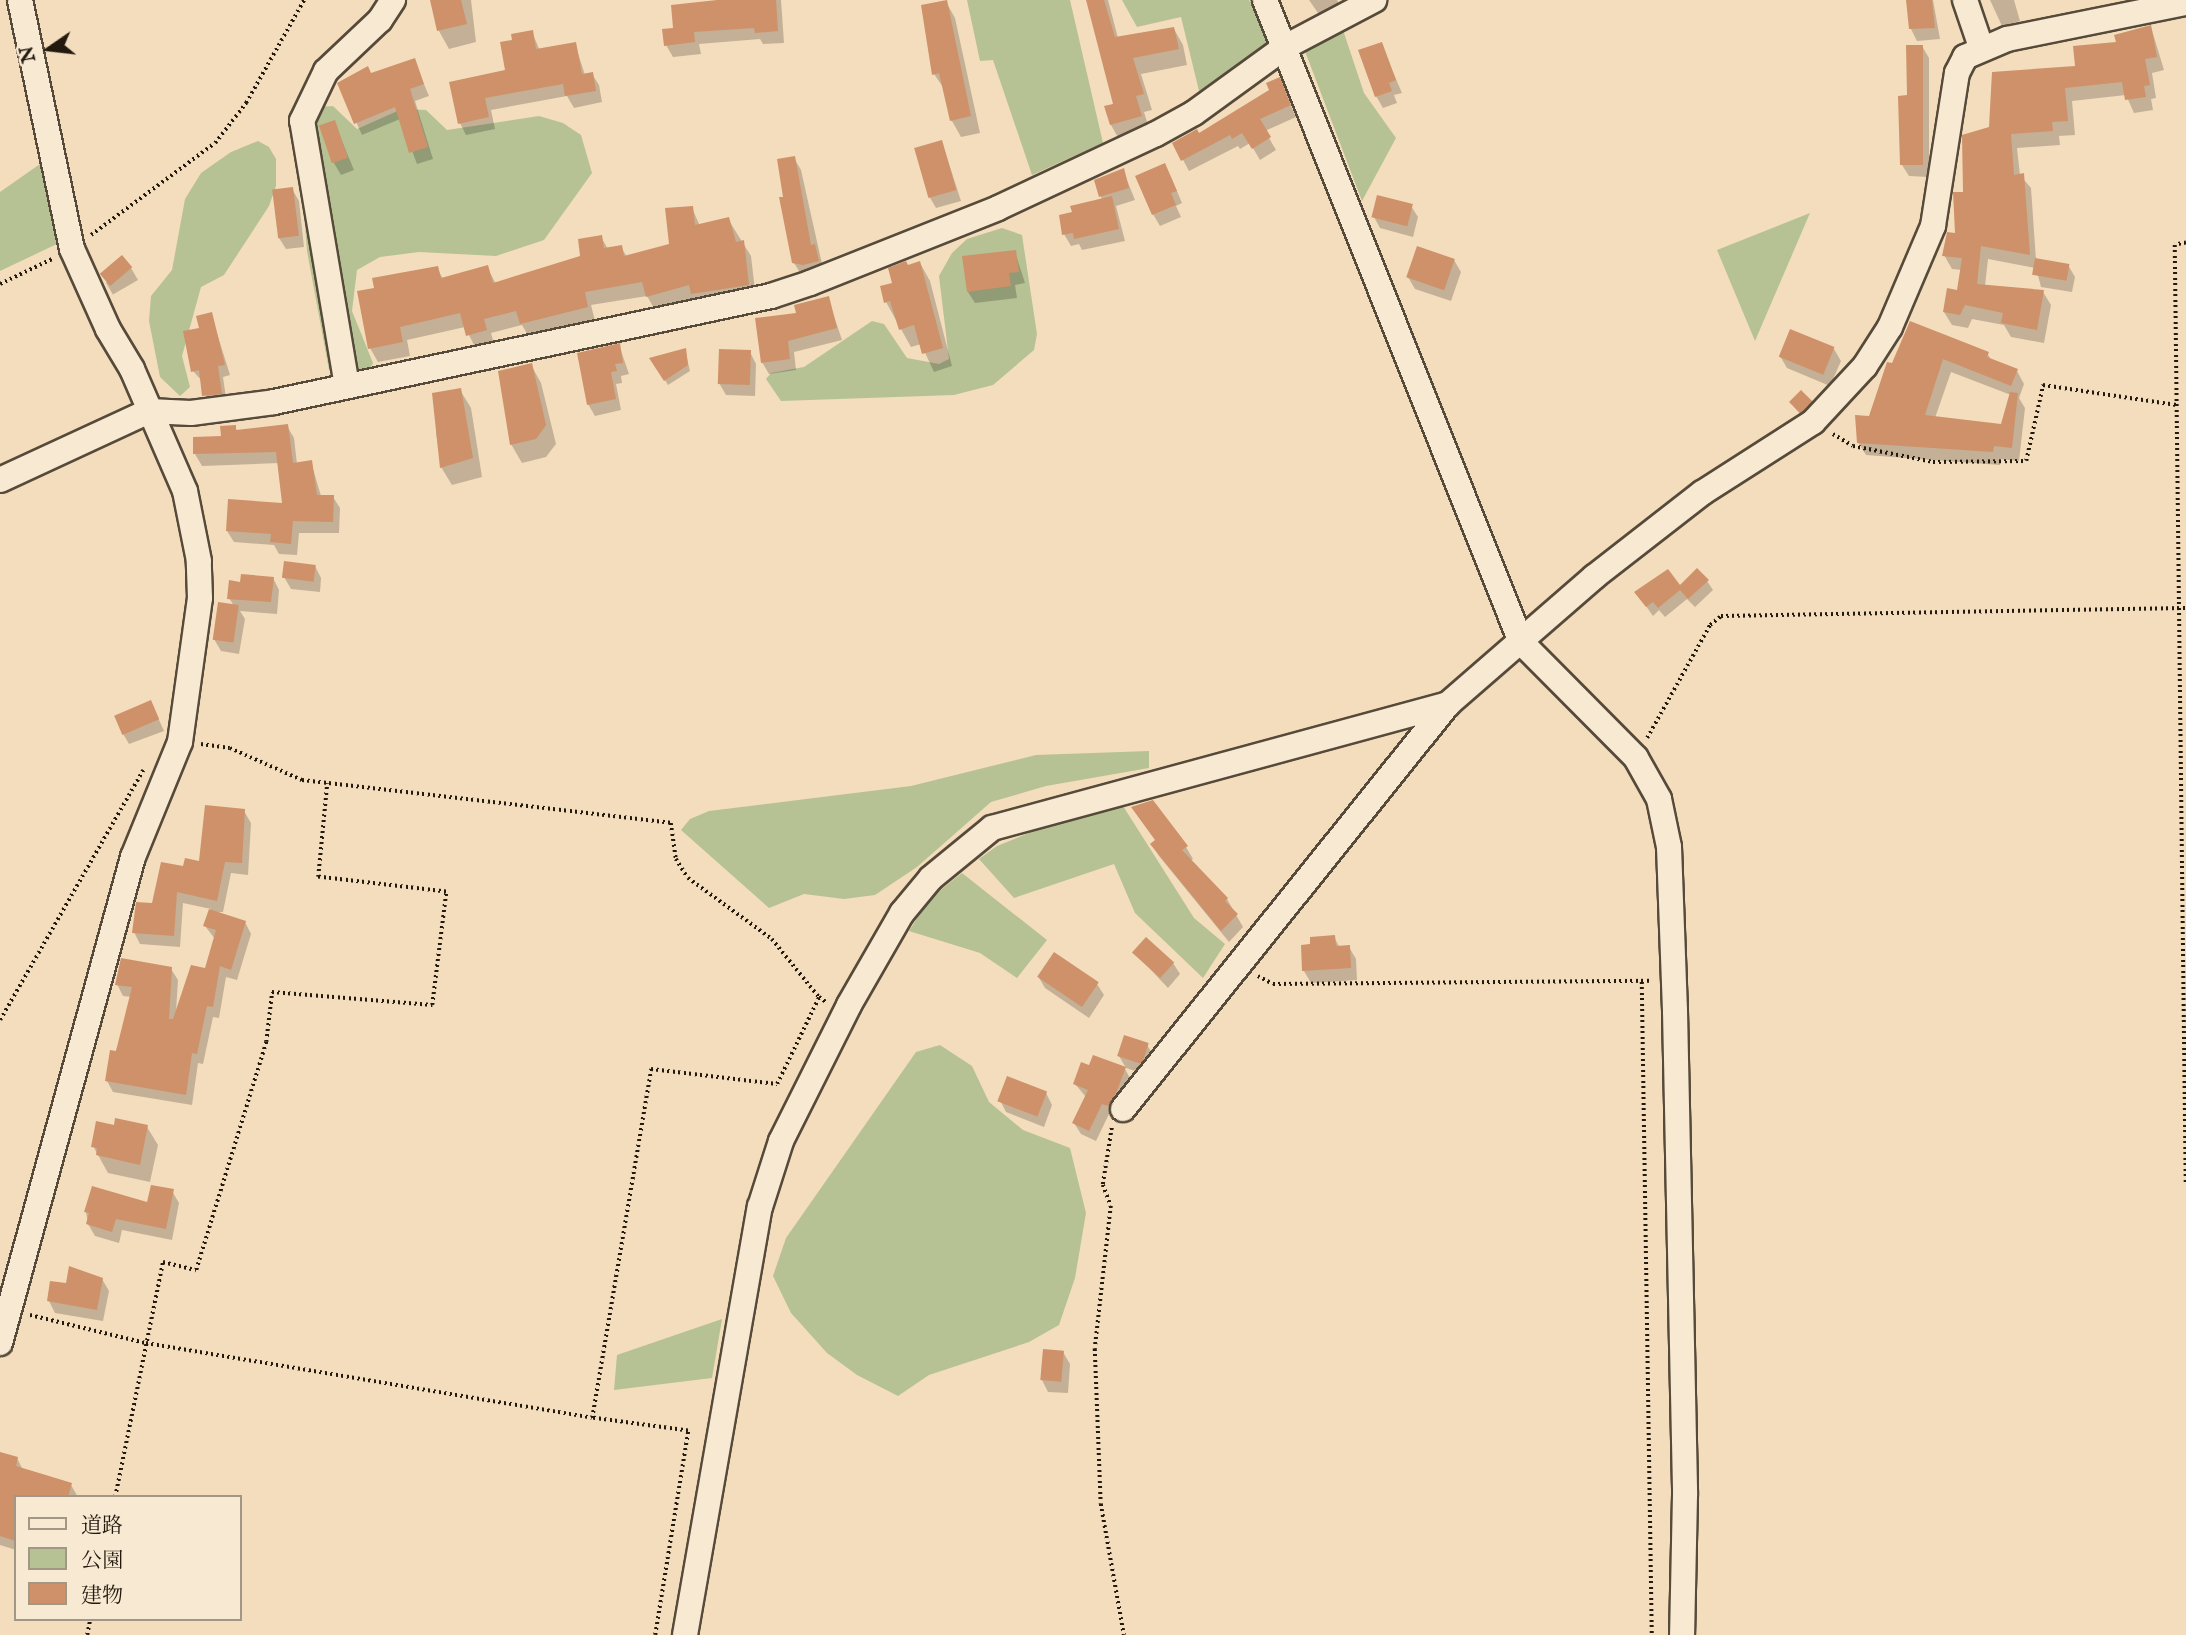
<!DOCTYPE html>
<html>
<head>
<meta charset="utf-8">
<style>
  body { margin:0 }
  #map { position:relative; width:2186px; height:1635px; overflow:hidden; background:#f4ddbc; font-family:"IM FELL English","Noto Serif JP",serif }
  div>[style] { position:absolute }
  .green>* { inset:0; background:#b6c294 }
  .shadow>* { inset:0; background:#0003; transform-origin:0 0 }
  .building>* { inset:0; background:#ce9169; transform-origin:0 0 }
  .path>* { height:3.5px; margin-top:-1.75px; transform-origin:0; background:repeating-linear-gradient(90deg,#22190f 0 2px,transparent 0 5.5px) }
  .roads { filter:drop-shadow(2px 0 #564a3a) drop-shadow(-2px 0 #564a3a) drop-shadow(0 2px #564a3a) drop-shadow(0 -2px #564a3a) }
  .street>* { height:24px; margin:-12px; padding:0 12px; transform-origin:12px; border-radius:12px; background:#f8e9d3 }
  span { translate:-50% -50%; white-space:nowrap; text-align:center; line-height:1.15; -webkit-text-stroke:5px #f8e9d3; paint-order:stroke }
  .legend { position:absolute; left:14px; top:1495px; width:228px; height:126px; box-sizing:border-box; background:#f8e9d3; border:2px solid #a29685; margin:0; padding:9px 12px; list-style:none; font-size:21px; color:#22190f }
  .legend li { display:flex; align-items:center; gap:14px; height:35px }
  .legend b { width:35px; border:2px solid #a29685 }
  .north { position:absolute; left:14px; top:14px; width:70px; height:70px; -webkit-text-stroke:5px #f8e9d3; paint-order:stroke; rotate:256deg; font-size:19px; font-weight:700; line-height:28px; text-align:center; color:#22190f }
  .north::after { content:''; display:block; margin:auto; width:24px; height:32px; background:#22190f; clip-path:polygon(50% 0,100% 100%,50% 72%,0 100%) }
</style>
</head>
<body>
<div id="map">
  <div class="green">
    <i style="clip-path:polygon(967px 0,1070px 0,1103px 143px,1032px 175px,993px 60px,980px 61px)"></i>
    <i style="clip-path:polygon(1122px 0,1249px 0,1271px 48px,1200px 95px,1181px 17px,1137px 27px)"></i>
    <i style="clip-path:polygon(1343px 30px,1364px 93px,1396px 138px,1362px 201px,1303px 46px)"></i>
    <i style="clip-path:polygon(333px 106px,357px 129px,402px 109px,426px 110px,447px 130px,539px 116px,563px 123px,581px 135px,592px 173px,544px 240px,496px 256px,419px 252px,380px 257px,357px 270px,352px 311px,373px 363px,368px 373px,336px 376px,329px 370px,307px 251px,297px 124px,318px 107px)"></i>
    <i style="clip-path:polygon(258px 141px,269px 147px,276px 159px,276px 186px,269px 206px,224px 275px,201px 287px,182px 356px,190px 387px,180px 396px,160px 377px,149px 321px,151px 296px,172px 270px,185px 199px,201px 173px,231px 152px)"></i>
    <i style="clip-path:polygon(40px 164px,59px 243px,0 271px,0 192px)"></i>
    <i style="clip-path:polygon(1810px 213px,1755px 341px,1717px 250px)"></i>
    <i style="clip-path:polygon(1002px 228px,1022px 235px,1037px 334px,1034px 350px,993px 385px,954px 395px,781px 401px,766px 379px,771px 373px,804px 367px,872px 321px,884px 324px,907px 358px,939px 364px,949px 359px,939px 276px,952px 253px,967px 239px)"></i>
    <i style="clip-path:polygon(1149px 751px,1149px 768px,1046px 786px,991px 802px,917px 867px,875px 895px,844px 899px,804px 894px,769px 908px,681px 830px,690px 819px,709px 811px,911px 786px,1036px 755px)"></i>
    <i style="clip-path:polygon(1123px 806px,1194px 918px,1225px 944px,1203px 978px,1135px 913px,1114px 864px,1014px 898px,979px 859px,997px 846px,1051px 824px)"></i>
    <i style="clip-path:polygon(962px 873px,1047px 940px,1017px 978px,980px 953px,909px 931px,929px 899px)"></i>
    <i style="clip-path:polygon(940px 1045px,972px 1066px,989px 1102px,1023px 1130px,1070px 1148px,1086px 1213px,1075px 1278px,1059px 1325px,1029px 1342px,929px 1375px,898px 1396px,857px 1375px,827px 1353px,791px 1313px,773px 1276px,786px 1238px,916px 1052px)"></i>
    <i style="clip-path:polygon(722px 1319px,712px 1378px,614px 1390px,617px 1355px)"></i>
  </div>
  <div class="shadow">
    <i style="clip-path:polygon(431px 0,471px 0,476px 42px,449px 49px,439px 31px)"></i>
    <i style="clip-path:polygon(719px 0,781px 0,784px 43px,763px 44px,760px 39px,699px 44px,701px 54px,673px 57px,666px 45px,675px 30px)"></i>
    <i style="clip-path:polygon(1087px 0,1108px 0,1118px 38px,1174px 29px,1183px 45px,1187px 65px,1141px 74px,1152px 110px,1144px 112px,1150px 132px,1120px 141px,1111px 125px,1106px 107px,1115px 105px)"></i>
    <i style="clip-path:polygon(1309px 0,1337px 0,1343px 11px,1325px 23px)"></i>
    <i style="clip-path:polygon(1908px 0,1933px 0,1940px 39px,1917px 41px,1911px 29px)"></i>
    <i style="clip-path:polygon(1990px 0,2014px 0,2020px 21px,2002px 26px)"></i>
    <i style="clip-path:polygon(946px 2px,955px 18px,980px 133px,961px 137px,952px 121px,945px 90px,934px 74px)"></i>
    <i style="clip-path:polygon(2151px 27px,2164px 70px,2152px 73px,2156px 98px,2151px 99px,2153px 110px,2134px 113px,2126px 95px,2072px 101px,2075px 135px,2059px 136px,2060px 145px,2017px 148px,2020px 175px,2031px 188px,2036px 260px,2068px 265px,2075px 277px,2072px 292px,2041px 287px,2036px 268px,1988px 259px,1985px 286px,2043px 292px,2051px 305px,2044px 343px,2011px 337px,2004px 325px,1972px 319px,1968px 328px,1952px 325px,1944px 312px,1958px 292px,1962px 270px,1952px 269px,1944px 255px,1957px 235px,1965px 194px,1991px 129px,2077px 67px)"></i>
    <i style="clip-path:polygon(532px 32px,540px 51px,575px 44px,585px 75px,592px 74px,599px 85px,602px 102px,574px 108px,567px 96px,491px 110px,495px 129px,466px 135px,460px 123px,507px 71px,514px 42px)"></i>
    <i style="clip-path:polygon(1381px 44px,1402px 93px,1394px 95px,1397px 103px,1383px 108px,1376px 96px)"></i>
    <i style="clip-path:polygon(1922px 46px,1929px 58px,1929px 177px,1909px 176px,1902px 165px)"></i>
    <i style="clip-path:polygon(414px 60px,429px 96px,415px 101px,433px 159px,417px 164px,400px 119px,362px 135px,339px 84px)"></i>
    <i style="clip-path:polygon(1279px 80px,1296px 117px,1265px 131px,1276px 150px,1260px 160px,1250px 143px,1240px 149px,1238px 146px,1189px 171px,1174px 143px,1198px 135px,1271px 90px)"></i>
    <i style="clip-path:polygon(334px 122px,354px 170px,341px 175px,334px 163px)"></i>
    <i style="clip-path:polygon(942px 142px,961px 201px,936px 208px,929px 196px)"></i>
    <i style="clip-path:polygon(794px 158px,801px 170px,824px 273px,801px 274px,794px 263px)"></i>
    <i style="clip-path:polygon(1123px 170px,1135px 200px,1116px 206px,1125px 241px,1082px 250px,1079px 244px,1071px 246px,1064px 234px,1102px 200px,1096px 181px)"></i>
    <i style="clip-path:polygon(1171px 177px,1182px 203px,1176px 206px,1181px 217px,1160px 226px,1153px 214px)"></i>
    <i style="clip-path:polygon(292px 189px,299px 201px,304px 247px,286px 249px,279px 238px)"></i>
    <i style="clip-path:polygon(1411px 206px,1418px 217px,1413px 237px,1380px 228px,1374px 217px)"></i>
    <i style="clip-path:polygon(692px 208px,700px 226px,728px 219px,751px 256px,756px 299px,701px 307px,696px 299px,655px 310px,647px 296px,591px 305px,595px 321px,529px 337px,522px 325px,491px 333px,494px 344px,476px 349px,465px 327px,407px 340px,410px 356px,378px 362px,370px 348px,376px 289px,437px 268px,443px 279px,487px 267px,496px 284px,582px 257px,601px 237px,608px 249px,621px 247px,627px 257px,670px 245px)"></i>
    <i style="clip-path:polygon(1015px 252px,1025px 283px,1015px 285px,1017px 298px,975px 303px,968px 292px)"></i>
    <i style="clip-path:polygon(1454px 260px,1461px 272px,1451px 301px,1415px 289px,1408px 277px)"></i>
    <i style="clip-path:polygon(920px 263px,930px 281px,952px 366px,934px 372px,921px 344px,911px 347px,886px 302px,894px 284px)"></i>
    <i style="left:131px;top:268px;width:14px;height:29px;rotate:60deg"></i>
    <i style="clip-path:polygon(828px 298px,842px 340px,794px 352px,796px 370px,769px 374px,762px 362px,798px 315px)"></i>
    <i style="clip-path:polygon(211px 314px,230px 375px,223px 377px,227px 405px,210px 407px,202px 381px,193px 371px,201px 330px)"></i>
    <i style="clip-path:polygon(evenodd,1911px 323px,1987px 353px,1992px 361px,2017px 371px,2024px 384px,2019px 398px,2025px 408px,2019px 461px,2000px 459px,2000px 465px,1866px 455px,1858px 442px,1911px 323px,1951px 372px,2011px 395px,2002px 426px,1935px 418px,1951px 372px)"></i>
    <i style="clip-path:polygon(1791px 331px,1834px 349px,1841px 361px,1830px 386px,1787px 368px,1780px 356px)"></i>
    <i style="clip-path:polygon(619px 345px,629px 374px,621px 376px,622px 383px,616px 384px,621px 410px,595px 416px,588px 404px)"></i>
    <i style="clip-path:polygon(685px 350px,690px 371px,668px 385px,652px 359px)"></i>
    <i style="clip-path:polygon(750px 352px,756px 364px,755px 396px,726px 395px,719px 383px)"></i>
    <i style="clip-path:polygon(531px 365px,541px 383px,556px 444px,546px 457px,522px 463px,511px 444px)"></i>
    <i style="clip-path:polygon(460px 390px,471px 408px,482px 477px,452px 485px,441px 467px,436px 432px)"></i>
    <i style="clip-path:polygon(1810px 402px,1813px 408px,1803px 417px,1794px 407px)"></i>
    <i style="clip-path:polygon(287px 426px,294px 438px,297px 464px,311px 462px,321px 496px,333px 497px,340px 508px,339px 533px,299px 533px,297px 555px,279px 554px,274px 545px,234px 542px,227px 531px,284px 505px,279px 463px,202px 466px,195px 454px,235px 427px,238px 432px)"></i>
    <i style="clip-path:polygon(315px 566px,321px 578px,320px 592px,291px 589px,284px 577px)"></i>
    <i style="clip-path:polygon(273px 578px,279px 590px,277px 614px,240px 611px,245px 619px,239px 654px,221px 651px,214px 639px,234px 606px,229px 598px,242px 583px)"></i>
    <i style="clip-path:polygon(1707px 581px,1713px 590px,1695px 607px,1687px 599px,1665px 617px,1659px 610px,1653px 616px,1636px 592px)"></i>
    <i style="clip-path:polygon(151px 702px,164px 731px,129px 744px,122px 732px)"></i>
    <i style="clip-path:polygon(1134px 808px,1186px 847px,1193px 859px,1190px 861px,1227px 899px,1243px 927px,1229px 942px,1159px 856px,1152px 845px,1156px 841px)"></i>
    <i style="clip-path:polygon(244px 811px,251px 823px,248px 875px,231px 873px,223px 912px,212px 912px,245px 922px,251px 934px,237px 980px,226px 977px,219px 1018px,213px 1017px,203px 1064px,198px 1063px,192px 1105px,113px 1092px,107px 1081px,132px 997px,123px 996px,117px 984px,171px 969px,178px 980px,176px 1012px,206px 970px,215px 939px,205px 926px,211px 909px,183px 903px,180px 947px,140px 944px,134px 932px,184px 868px,200px 863px)"></i>
    <i style="clip-path:polygon(1334px 937px,1340px 948px,1349px 947px,1356px 959px,1357px 980px,1311px 983px,1304px 971px,1303px 946px)"></i>
    <i style="clip-path:polygon(1135px 953px,1173px 963px,1180px 974px,1168px 988px)"></i>
    <i style="clip-path:polygon(1038px 976px,1097px 984px,1104px 995px,1089px 1018px,1045px 988px)"></i>
    <i style="clip-path:polygon(1147px 1045px,1154px 1056px,1147px 1075px,1126px 1068px,1119px 1056px)"></i>
    <i style="clip-path:polygon(1125px 1069px,1131px 1080px,1115px 1116px,1109px 1114px,1096px 1141px,1081px 1134px,1074px 1123px,1086px 1097px,1075px 1084px)"></i>
    <i style="clip-path:polygon(1046px 1093px,1052px 1105px,1044px 1127px,1006px 1112px,1000px 1100px)"></i>
    <i style="clip-path:polygon(115px 1127px,147px 1127px,158px 1145px,150px 1182px,108px 1173px,93px 1146px)"></i>
    <i style="clip-path:polygon(172px 1191px,179px 1203px,172px 1240px,122px 1230px,119px 1243px,95px 1236px,88px 1224px,86px 1212px,149px 1205px)"></i>
    <i style="clip-path:polygon(102px 1279px,109px 1291px,103px 1321px,55px 1313px,49px 1301px,67px 1285px)"></i>
    <i style="clip-path:polygon(1063px 1352px,1070px 1364px,1068px 1393px,1048px 1392px,1042px 1380px)"></i>
    <i style="clip-path:polygon(0 1454px,17px 1458px,23px 1470px,71px 1485px,78px 1497px,16px 1497px,16px 1550px,0 1545px)"></i>
  </div>
  <div class="building">
    <i style="clip-path:polygon(430px 0,461px 0,467px 24px,437px 31px)"></i>
    <i style="clip-path:polygon(717px 0,776px 0,778px 31px,755px 33px,754px 28px,694px 32px,695px 42px,664px 46px,662px 29px,673px 28px,671px 5px)"></i>
    <i style="clip-path:polygon(947px 0,971px 116px,950px 121px,939px 73px,932px 75px,921px 5px)"></i>
    <i style="clip-path:polygon(1086px 0,1104px 0,1115px 37px,1174px 27px,1179px 49px,1133px 58px,1144px 94px,1136px 96px,1142px 116px,1110px 125px,1104px 106px,1113px 104px)"></i>
    <i style="clip-path:polygon(1906px 0,1932px 0,1935px 28px,1909px 29px)"></i>
    <i style="clip-path:polygon(2151px 25px,2157px 57px,2145px 59px,2150px 85px,2144px 86px,2146px 97px,2125px 100px,2122px 82px,2065px 88px,2068px 121px,2052px 122px,2053px 131px,2011px 134px,2014px 175px,2024px 173px,2030px 255px,1981px 246px,1977px 284px,2044px 290px,2037px 330px,2001px 323px,2003px 313px,1965px 305px,1960px 315px,1943px 312px,1947px 288px,1957px 290px,1962px 258px,1942px 256px,1947px 232px,1955px 233px,1953px 192px,1963px 192px,1962px 135px,1989px 127px,1992px 72px,2075px 66px,2073px 46px,2116px 42px,2114px 35px)"></i>
    <i style="clip-path:polygon(533px 30px,536px 49px,576px 42px,582px 74px,593px 72px,596px 91px,565px 96px,563px 84px,485px 98px,489px 117px,458px 124px,449px 82px,505px 70px,500px 42px,512px 40px,511px 34px)"></i>
    <i style="clip-path:polygon(1382px 42px,1396px 80px,1389px 83px,1392px 91px,1375px 97px,1358px 50px)"></i>
    <i style="clip-path:polygon(1906px 45px,1923px 45px,1923px 165px,1900px 165px,1898px 96px,1907px 95px)"></i>
    <i style="clip-path:polygon(415px 58px,424px 84px,410px 89px,428px 147px,409px 153px,395px 107px,354px 124px,337px 83px,368px 66px,371px 73px)"></i>
    <i style="clip-path:polygon(1280px 77px,1291px 105px,1260px 119px,1271px 137px,1252px 149px,1242px 133px,1232px 139px,1230px 135px,1181px 161px,1172px 143px,1197px 129px,1199px 133px,1269px 90px,1266px 83px)"></i>
    <i style="left:335px;top:120px;width:40px;height:17px;rotate:71deg"></i>
    <i style="left:942px;top:140px;width:52px;height:29px;rotate:74deg"></i>
    <i style="clip-path:polygon(795px 156px,811px 245px,815px 244px,819px 261px,803px 265px,792px 263px,779px 197px,783px 197px,777px 159px)"></i>
    <i style="clip-path:polygon(1165px 163px,1177px 191px,1171px 193px,1176px 205px,1152px 215px,1135px 176px)"></i>
    <i style="clip-path:polygon(1124px 168px,1129px 188px,1099px 197px,1094px 180px)"></i>
    <i style="left:293px;top:187px;width:49px;height:21px;rotate:83deg"></i>
    <i style="left:1377px;top:195px;width:37px;height:23px;rotate:14deg"></i>
    <i style="clip-path:polygon(1112px 196px,1119px 229px,1074px 239px,1073px 233px,1062px 235px,1059px 215px,1072px 212px,1070px 206px)"></i>
    <i style="clip-path:polygon(693px 206px,695px 225px,729px 217px,736px 242px,744px 240px,749px 285px,691px 294px,689px 285px,646px 297px,642px 282px,585px 292px,588px 307px,520px 324px,516px 311px,484px 319px,487px 330px,466px 336px,460px 313px,400px 327px,403px 342px,368px 349px,357px 291px,374px 288px,372px 278px,438px 266px,441px 278px,488px 265px,493px 283px,580px 256px,578px 239px,602px 235px,604px 248px,622px 245px,624px 256px,669px 244px,665px 208px)"></i>
    <i style="left:1417px;top:246px;width:40px;height:33px;rotate:19deg"></i>
    <i style="clip-path:polygon(1016px 250px,1019px 272px,1009px 273px,1011px 286px,967px 292px,962px 256px)"></i>
    <i style="left:122px;top:255px;width:16px;height:29px;rotate:50deg"></i>
    <i style="left:2035px;top:258px;width:35px;height:17px;rotate:10deg"></i>
    <i style="clip-path:polygon(906px 261px,908px 265px,920px 261px,943px 348px,922px 354px,914px 325px,899px 330px,890px 301px,884px 303px,880px 286px,892px 283px,888px 268px)"></i>
    <i style="clip-path:polygon(829px 296px,837px 328px,788px 341px,790px 359px,761px 363px,755px 318px,796px 313px,794px 305px)"></i>
    <i style="clip-path:polygon(212px 312px,225px 365px,218px 366px,222px 394px,202px 396px,199px 370px,191px 372px,183px 331px,199px 328px,196px 316px)"></i>
    <i style="clip-path:polygon(1910px 321px,1989px 352px,1987px 357px,2018px 369px,2011px 386px,1943px 359px,1925px 415px,2001px 424px,2010px 392px,2018px 393px,2012px 448px,1994px 446px,1993px 452px,1857px 443px,1855px 415px,1869px 416px,1887px 362px,1892px 363px)"></i>
    <i style="left:1790px;top:329px;width:48px;height:30px;rotate:22deg"></i>
    <i style="clip-path:polygon(620px 343px,623px 363px,615px 364px,617px 371px,611px 372px,616px 399px,587px 405px,577px 353px)"></i>
    <i style="clip-path:polygon(686px 348px,688px 365px,664px 381px,649px 358px)"></i>
    <i style="left:719px;top:349px;width:32px;height:35px;rotate:2deg"></i>
    <i style="clip-path:polygon(532px 363px,546px 425px,536px 439px,510px 445px,498px 371px)"></i>
    <i style="clip-path:polygon(461px 388px,473px 458px,440px 468px,432px 393px)"></i>
    <i style="left:1801px;top:390px;width:16px;height:17px;rotate:45deg"></i>
    <i style="clip-path:polygon(288px 424px,293px 463px,312px 460px,317px 495px,334px 495px,333px 522px,293px 521px,291px 544px,270px 542px,271px 534px,226px 531px,228px 499px,282px 503px,276px 452px,193px 454px,193px 437px,221px 436px,220px 426px,236px 425px,236px 430px)"></i>
    <i style="left:284px;top:561px;width:32px;height:17px;rotate:7deg"></i>
    <i style="clip-path:polygon(1697px 568px,1709px 580px,1688px 599px,1680px 590px,1658px 608px,1653px 602px,1646px 607px,1634px 592px,1668px 569px,1680px 585px)"></i>
    <i style="clip-path:polygon(241px 574px,274px 577px,271px 602px,227px 599px,229px 580px,240px 582px)"></i>
    <i style="left:218px;top:602px;width:21px;height:38px;rotate:8deg"></i>
    <i style="left:151px;top:700px;width:21px;height:40px;rotate:67deg"></i>
    <i style="clip-path:polygon(1153px 800px,1188px 846px,1182px 850px,1228px 898px,1225px 901px,1238px 914px,1221px 931px,1150px 844px,1155px 840px,1131px 807px)"></i>
    <i style="clip-path:polygon(205px 805px,245px 809px,242px 863px,225px 862px,217px 901px,177px 892px,174px 936px,132px 933px,136px 902px,152px 903px,161px 862px,183px 866px,185px 858px,199px 861px)"></i>
    <i style="clip-path:polygon(209px 909px,246px 921px,231px 970px,220px 966px,213px 1007px,207px 1006px,197px 1054px,192px 1053px,186px 1095px,105px 1081px,110px 1050px,116px 1051px,132px 987px,115px 985px,121px 958px,172px 967px,169px 1019px,173px 1019px,191px 965px,205px 968px,216px 930px,203px 926px)"></i>
    <i style="clip-path:polygon(1335px 935px,1336px 946px,1350px 945px,1351px 968px,1302px 971px,1301px 945px,1310px 944px,1310px 937px)"></i>
    <i style="left:1146px;top:937px;width:38px;height:21px;rotate:42deg"></i>
    <i style="left:1054px;top:952px;width:54px;height:30px;rotate:34deg"></i>
    <i style="left:1124px;top:1035px;width:26px;height:22px;rotate:18deg"></i>
    <i style="clip-path:polygon(1093px 1055px,1126px 1067px,1116px 1093px,1108px 1106px,1102px 1104px,1089px 1131px,1072px 1123px,1088px 1090px,1073px 1084px,1081px 1062px,1089px 1065px)"></i>
    <i style="left:1007px;top:1076px;width:43px;height:27px;rotate:21deg"></i>
    <i style="clip-path:polygon(115px 1118px,148px 1125px,140px 1165px,96px 1155px,97px 1148px,91px 1147px,96px 1121px,114px 1125px)"></i>
    <i style="clip-path:polygon(151px 1185px,174px 1189px,166px 1229px,116px 1219px,112px 1232px,86px 1224px,89px 1213px,84px 1212px,92px 1186px,147px 1202px)"></i>
    <i style="clip-path:polygon(69px 1266px,103px 1278px,97px 1310px,47px 1301px,50px 1281px,66px 1283px)"></i>
    <i style="left:1043px;top:1349px;width:21px;height:31px;rotate:5deg"></i>
    <i style="clip-path:polygon(0 1452px,18px 1457px,16px 1466px,72px 1483px,68px 1497px,16px 1497px,16px 1541px,0 1536px)"></i>
  </div>
  <div class="path">
    <i style="left:91px;top:235px;width:154px;rotate:-36.6deg"></i>
    <i style="left:215px;top:143px;width:51px;rotate:-52.2deg"></i>
    <i style="left:246px;top:103px;width:118px;rotate:-60.6deg"></i>
    <i style="left:2186px;top:243px;width:11px;rotate:170deg"></i>
    <i style="left:2175px;top:245px;width:940px;rotate:89.33deg"></i>
    <i style="left:0;top:284px;width:58px;rotate:-25.7deg"></i>
    <i style="left:1833px;top:434px;width:23px;rotate:31deg"></i>
    <i style="left:1853px;top:446px;width:82px;rotate:11.3deg"></i>
    <i style="left:1933px;top:462px;width:93px;rotate:-0.6deg"></i>
    <i style="left:2026px;top:461px;width:78px;rotate:-77.4deg"></i>
    <i style="left:2043px;top:385px;width:135px;rotate:8.5deg"></i>
    <i style="left:1647px;top:738px;width:129px;rotate:-60.9deg"></i>
    <i style="left:1710px;top:625px;width:14px;rotate:-39deg"></i>
    <i style="left:1721px;top:616px;width:465px;rotate:-1deg"></i>
    <i style="left:201px;top:744px;width:29px;rotate:8deg"></i>
    <i style="left:230px;top:748px;width:79px;rotate:24deg"></i>
    <i style="left:302px;top:780px;width:371px;rotate:6.6deg"></i>
    <i style="left:671px;top:823px;width:36px;rotate:82deg"></i>
    <i style="left:676px;top:859px;width:22px;rotate:58deg"></i>
    <i style="left:688px;top:878px;width:104px;rotate:36deg"></i>
    <i style="left:772px;top:939px;width:75px;rotate:51deg"></i>
    <i style="left:1258px;top:976px;width:17px;rotate:28deg"></i>
    <i style="left:1273px;top:984px;width:378px;rotate:-0.5deg"></i>
    <i style="left:1642px;top:982px;width:653px;rotate:89.12deg"></i>
    <i style="left:0;top:1020px;width:288px;rotate:-60.2deg"></i>
    <i style="left:1112px;top:1128px;width:58px;rotate:99deg"></i>
    <i style="left:1103px;top:1185px;width:22px;rotate:69deg"></i>
    <i style="left:1111px;top:1206px;width:144px;rotate:96.4deg"></i>
    <i style="left:1095px;top:1349px;width:155px;rotate:87.8deg"></i>
    <i style="left:1101px;top:1504px;width:133px;rotate:80deg"></i>
    <i style="left:30px;top:1315px;width:119px;rotate:13.6deg"></i>
    <i style="left:146px;top:1343px;width:452px;rotate:9.5deg"></i>
    <i style="left:115px;top:1497px;width:240px;rotate:-78.5deg"></i>
    <i style="left:163px;top:1262px;width:34px;rotate:14deg"></i>
    <i style="left:196px;top:1270px;width:239px;rotate:-72.9deg"></i>
    <i style="left:266px;top:1042px;width:50px;rotate:-83.2deg"></i>
    <i style="left:272px;top:992px;width:161px;rotate:4.6deg"></i>
    <i style="left:432px;top:1005px;width:114px;rotate:-82.9deg"></i>
    <i style="left:446px;top:892px;width:129px;rotate:-173.3deg"></i>
    <i style="left:318px;top:877px;width:94px;rotate:-84.5deg"></i>
    <i style="left:87px;top:1635px;width:16px;rotate:-79deg"></i>
    <i style="left:655px;top:1635px;width:207px;rotate:-80.8deg"></i>
    <i style="left:688px;top:1431px;width:97px;rotate:-172.3deg"></i>
    <i style="left:592px;top:1418px;width:354px;rotate:-80.4deg"></i>
    <i style="left:651px;top:1069px;width:127px;rotate:6.8deg"></i>
    <i style="left:777px;top:1084px;width:97px;rotate:-64.2deg"></i>
    <i style="left:819px;top:997px;width:9px;rotate:36deg"></i>
  </div>
  <div class="roads">
    <div class="street">
      <i style="left:1265px;top:0;width:691px;rotate:68.26deg"></i>
      <i style="left:1521px;top:642px;width:163px;rotate:45.2deg"></i>
      <i style="left:1636px;top:758px;width:47px;rotate:60.7deg"></i>
      <i style="left:1659px;top:799px;width:49px;rotate:78.2deg"></i>
      <i style="left:1669px;top:847px;width:164px;rotate:87.9deg"></i>
      <i style="left:1675px;top:1011px;width:484px;rotate:88.8deg"></i>
      <i style="left:1685px;top:1495px;width:140px;rotate:91.2deg"></i>
      <i style="left:1965px;top:0;width:50px;rotate:71.2deg"></i>
      <i style="left:347px;top:386px;width:269px;rotate:-99.6deg"></i>
      <i style="left:302px;top:121px;width:55px;rotate:-64.4deg"></i>
      <i style="left:326px;top:71px;width:74px;rotate:-43.4deg"></i>
      <i style="left:380px;top:20px;width:24px;rotate:-57deg"></i>
      <i style="left:0;top:480px;width:164px;rotate:-24.8deg"></i>
      <i style="left:149px;top:411px;width:42px;rotate:2.7deg"></i>
      <i style="left:191px;top:413px;width:84px;rotate:-7.5deg"></i>
      <i style="left:274px;top:402px;width:508px;rotate:-12.04deg"></i>
      <i style="left:771px;top:296px;width:41px;rotate:-18.4deg"></i>
      <i style="left:810px;top:283px;width:202px;rotate:-21.7deg"></i>
      <i style="left:998px;top:208px;width:174px;rotate:-25.1deg"></i>
      <i style="left:1156px;top:134px;width:43px;rotate:-28.9deg"></i>
      <i style="left:1194px;top:113px;width:112px;rotate:-36deg"></i>
      <i style="left:1285px;top:47px;width:101px;rotate:-27.8deg"></i>
      <i style="left:1123px;top:1109px;width:519px;rotate:-51.25deg"></i>
      <i style="left:1448px;top:704px;width:194px;rotate:-41deg"></i>
      <i style="left:1594px;top:577px;width:137px;rotate:-37.9deg"></i>
      <i style="left:1702px;top:493px;width:132px;rotate:-32.6deg"></i>
      <i style="left:1813px;top:422px;width:76px;rotate:-47.1deg"></i>
      <i style="left:1865px;top:366px;width:46px;rotate:-57.3deg"></i>
      <i style="left:1890px;top:327px;width:110px;rotate:-66.9deg"></i>
      <i style="left:1933px;top:226px;width:155px;rotate:-81.1deg"></i>
      <i style="left:1957px;top:73px;width:18px;rotate:-63deg"></i>
      <i style="left:1965px;top:57px;width:46px;rotate:-23.2deg"></i>
      <i style="left:2007px;top:39px;width:183px;rotate:-11.4deg"></i>
      <i style="left:0;top:1343px;width:504px;rotate:-74.7deg"></i>
      <i style="left:133px;top:857px;width:124px;rotate:-67.8deg"></i>
      <i style="left:180px;top:742px;width:145px;rotate:-82.1deg"></i>
      <i style="left:200px;top:598px;width:37px;rotate:-92deg"></i>
      <i style="left:199px;top:561px;width:71px;rotate:-101.3deg"></i>
      <i style="left:185px;top:491px;width:133px;rotate:-113.5deg"></i>
      <i style="left:132px;top:369px;width:47px;rotate:-121deg"></i>
      <i style="left:108px;top:329px;width:88px;rotate:-114.2deg"></i>
      <i style="left:72px;top:249px;width:254px;rotate:-101.8deg"></i>
      <i style="left:685px;top:1635px;width:435px;rotate:-80.1deg"></i>
      <i style="left:760px;top:1207px;width:69px;rotate:-72.3deg"></i>
      <i style="left:781px;top:1141px;width:152px;rotate:-63.4deg"></i>
      <i style="left:849px;top:1005px;width:106px;rotate:-60.1deg"></i>
      <i style="left:902px;top:913px;width:45px;rotate:-50.4deg"></i>
      <i style="left:931px;top:878px;width:79px;rotate:-39.3deg"></i>
      <i style="left:992px;top:828px;width:473px;rotate:-15.2deg"></i>
    </div>
  </div>
  <ul class="legend">
  <li><b style="height:9px;background:#f8e9d3"></b>道路</li>
  <li><b style="height:19px;background:#b6c294"></b>公園</li>
  <li><b style="height:19px;background:#ce9169"></b>建物</li>
  </ul>
  <div class="north">N</div>
</div>
</body>
</html>
